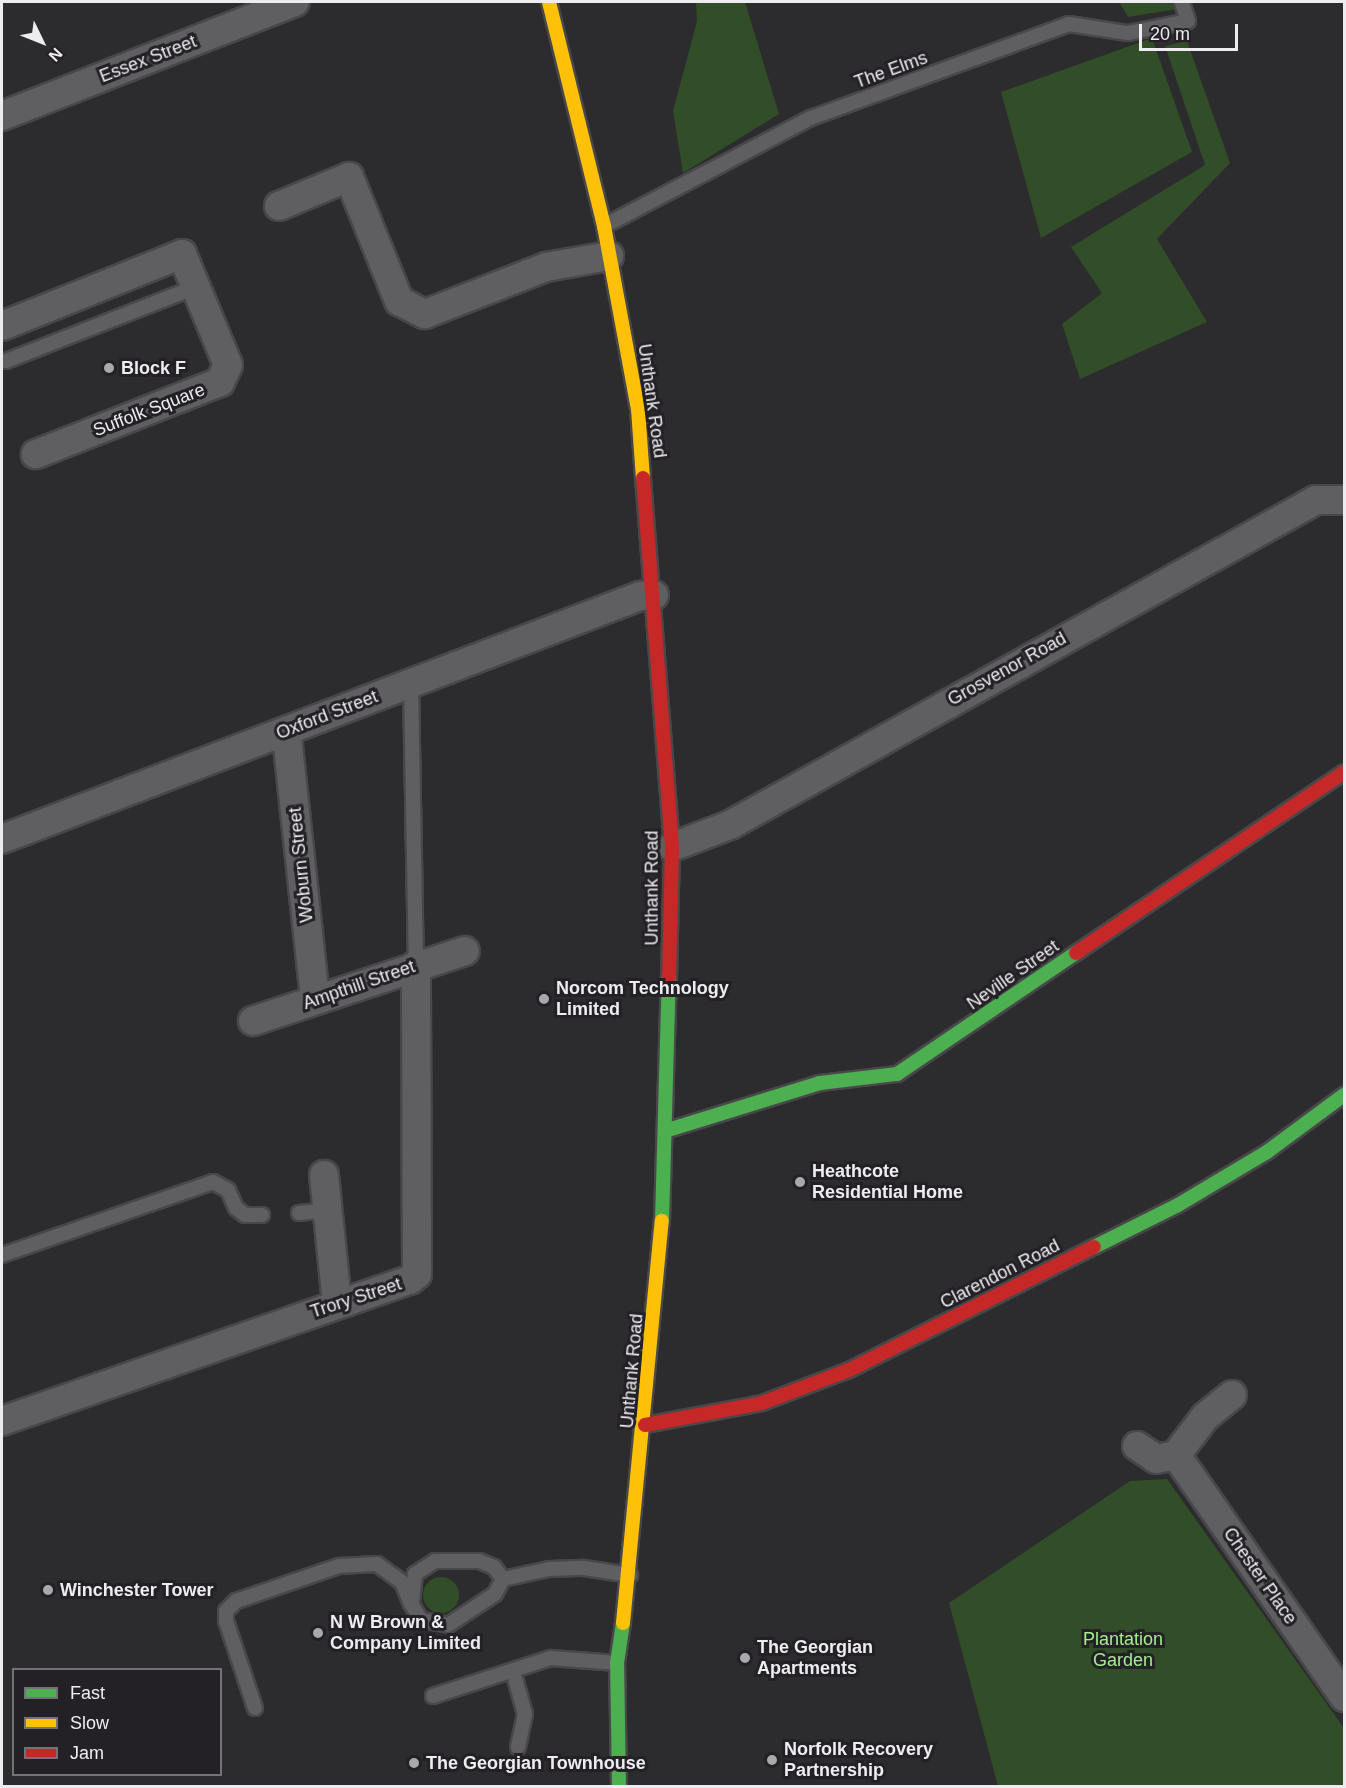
<!DOCTYPE html>
<html>
<head>
<meta charset="utf-8">
<style>
  body { margin:0 }
  #map { position:relative; width:1346px; height:1788px; overflow:hidden; background:#2c2b2e; font-family:Arial,sans-serif }
  div>[style] { position:absolute }
  .green>* { inset:0; background:#314e28 }
  .round { border-radius:50% }
  .roads { filter:drop-shadow(2px 0 #48474a) drop-shadow(-2px 0 #48474a) drop-shadow(0 2px #48474a) drop-shadow(0 -2px #48474a) }
  .lane>* { height:14px; margin:-7px; padding:0 7px; transform-origin:7px; border-radius:7px; background:#5f5e61 }
  .street>* { height:28px; margin:-14px; padding:0 14px; transform-origin:14px; border-radius:14px; background:#5f5e61 }
  .fast>* { height:14px; margin:-7px; padding:0 7px; transform-origin:7px; border-radius:7px; background:#4caf50 }
  .slow>* { height:14px; margin:-7px; padding:0 7px; transform-origin:7px; border-radius:7px; background:#ffc107 }
  .jam>* { height:14px; margin:-7px; padding:0 7px; transform-origin:7px; border-radius:7px; background:#c62828 }
  .dots>* { width:16px; height:16px; translate:-50% -50%; box-sizing:border-box; border:3px solid #232026; border-radius:50% }
  span { translate:-50% -50%; white-space:nowrap; text-align:center; line-height:1.15; -webkit-text-stroke:6px #232026; paint-order:stroke }
  .street-label { font-size:18px; color:#edecf0 }
  .poi-label { font-size:18px; color:#edecf0; font-weight:700 }
  .left { translate:0 -50%; text-align:left }
  .park-label { font-size:18px; color:#a3ed8c }
  .frame { position:absolute; inset:0; border:3px solid #edecf0; pointer-events:none }
  .legend { position:absolute; left:12px; top:1668px; width:210px; height:108px; box-sizing:border-box; background:#232026; border:2px solid #747277; margin:0; padding:8px 10px; list-style:none; font-size:18px; color:#edecf0 }
  .legend li { display:flex; align-items:center; gap:12px; height:30px }
  .legend b { width:30px; border:2px solid #747277 }
  .north { position:absolute; left:12px; top:12px; width:60px; height:60px; -webkit-text-stroke:4px #232026; paint-order:stroke; rotate:133deg; font-size:16px; font-weight:700; line-height:24px; text-align:center; color:#edecf0 }
  .north::after { content:''; display:block; margin:auto; width:21px; height:27px; background:#edecf0; clip-path:polygon(50% 0,100% 100%,50% 72%,0 100%) }
  .scale { position:absolute; left:1139px; top:24px; width:99px; height:27px; box-sizing:border-box; border:3px solid #edecf0; border-top:0; padding-left:8px; font-size:18px; line-height:21px; white-space:nowrap; color:#edecf0; -webkit-text-stroke:4px #232026; paint-order:stroke }
</style>
</head>
<body>
<div id="map">
  <div class="green">
    <i style="clip-path:polygon(696px 2px,745px 2px,779px 114px,683px 173px,673px 111px,697px 21px)"></i>
    <i style="clip-path:polygon(1119px 2px,1176px 2px,1178px 9px,1128px 17px)"></i>
    <i style="clip-path:polygon(1152px 38px,1192px 152px,1041px 238px,1001px 92px)"></i>
    <i style="clip-path:polygon(1187px 41px,1230px 163px,1157px 239px,1207px 322px,1080px 379px,1062px 324px,1102px 293px,1071px 247px,1205px 165px,1165px 46px)"></i>
    <i style="clip-path:polygon(1167px 1479px,1344px 1728px,1344px 1786px,998px 1786px,949px 1603px,1130px 1481px)"></i>
    <i class="round" style="left:423px;top:1577px;width:36px;height:36px"></i>
  </div>
  <div class="roads">
    <div class="lane">
      <i style="left:604px;top:226px;width:233px;rotate:-27.6deg"></i>
      <i style="left:811px;top:118px;width:275px;rotate:-20deg"></i>
      <i style="left:1069px;top:24px;width:60px;rotate:8.7deg"></i>
      <i style="left:1128px;top:33px;width:61px;rotate:-11.3deg"></i>
      <i style="left:1188px;top:21px;width:20px;rotate:-108deg"></i>
      <i style="left:6px;top:361px;width:204px;rotate:-21.3deg"></i>
      <i style="left:411px;top:684px;width:281px;rotate:89deg"></i>
      <i style="left:299px;top:1213px;width:29px;rotate:-6deg"></i>
      <i style="left:2px;top:1255px;width:223px;rotate:-19.1deg"></i>
      <i style="left:213px;top:1182px;width:17px;rotate:28deg"></i>
      <i style="left:228px;top:1190px;width:20px;rotate:66deg"></i>
      <i style="left:236px;top:1208px;width:11px;rotate:38deg"></i>
      <i style="left:245px;top:1215px;width:17px"></i>
      <i style="left:503px;top:1579px;width:15px;rotate:-127deg"></i>
      <i style="left:494px;top:1567px;width:16px;rotate:-158deg"></i>
      <i style="left:479px;top:1561px;width:44px;rotate:180deg"></i>
      <i style="left:435px;top:1561px;width:24px;rotate:147deg"></i>
      <i style="left:415px;top:1574px;width:31px;rotate:96deg"></i>
      <i style="left:412px;top:1605px;width:17px;rotate:59deg"></i>
      <i style="left:421px;top:1620px;width:27px;rotate:10deg"></i>
      <i style="left:448px;top:1625px;width:56px;rotate:-33.4deg"></i>
      <i style="left:495px;top:1594px;width:17px;rotate:-62deg"></i>
      <i style="left:503px;top:1579px;width:47px;rotate:-12.3deg"></i>
      <i style="left:549px;top:1569px;width:35px;rotate:-2deg"></i>
      <i style="left:584px;top:1568px;width:47px;rotate:8.7deg"></i>
      <i style="left:513px;top:1671px;width:45px;rotate:74.4deg"></i>
      <i style="left:525px;top:1714px;width:34px;rotate:102deg"></i>
      <i style="left:433px;top:1696px;width:124px;rotate:-17.9deg"></i>
      <i style="left:551px;top:1658px;width:66px;rotate:4.3deg"></i>
      <i style="left:255px;top:1708px;width:92px;rotate:-108.4deg"></i>
      <i style="left:226px;top:1621px;width:10px;rotate:-90deg"></i>
      <i style="left:226px;top:1611px;width:14px;rotate:-45deg"></i>
      <i style="left:236px;top:1601px;width:109px;rotate:-18.8deg"></i>
      <i style="left:339px;top:1566px;width:38px;rotate:-3deg"></i>
      <i style="left:377px;top:1564px;width:31px;rotate:36deg"></i>
      <i style="left:402px;top:1582px;width:24px;rotate:68deg"></i>
    </div>
    <div class="street">
      <i style="left:2px;top:116px;width:314px;rotate:-21.3deg"></i>
      <i style="left:279px;top:206px;width:76px;rotate:-22.5deg"></i>
      <i style="left:349px;top:177px;width:134px;rotate:68deg"></i>
      <i style="left:399px;top:301px;width:29px;rotate:27deg"></i>
      <i style="left:425px;top:314px;width:130px;rotate:-21.2deg"></i>
      <i style="left:546px;top:267px;width:64px;rotate:-9.9deg"></i>
      <i style="left:2px;top:326px;width:194px;rotate:-21.8deg"></i>
      <i style="left:182px;top:254px;width:120px;rotate:67.5deg"></i>
      <i style="left:228px;top:365px;width:19px;rotate:115deg"></i>
      <i style="left:220px;top:382px;width:198px;rotate:158.6deg"></i>
      <i style="left:283px;top:732px;width:15px;rotate:70deg"></i>
      <i style="left:288px;top:746px;width:254px;rotate:83.9deg"></i>
      <i style="left:2px;top:839px;width:683px;rotate:-20.85deg"></i>
      <i style="left:640px;top:596px;width:14px;rotate:-4deg"></i>
      <i style="left:672px;top:847px;width:62px;rotate:-20.8deg"></i>
      <i style="left:730px;top:825px;width:670px;rotate:-29.01deg"></i>
      <i style="left:1316px;top:500px;width:28px"></i>
      <i style="left:253px;top:1021px;width:223px;rotate:-18.3deg"></i>
      <i style="left:324px;top:1175px;width:129px;rotate:84.2deg"></i>
      <i style="left:1232px;top:1395px;width:35px;rotate:141deg"></i>
      <i style="left:1205px;top:1417px;width:48px;rotate:127.3deg"></i>
      <i style="left:1176px;top:1455px;width:295px;rotate:55.2deg"></i>
      <i style="left:2px;top:1421px;width:432px;rotate:-19.1deg"></i>
      <i style="left:410px;top:1280px;width:9px;rotate:-41deg"></i>
      <i style="left:417px;top:1274px;width:309px;rotate:-90.2deg"></i>
      <i style="left:1137px;top:1446px;width:23px;rotate:34deg"></i>
      <i style="left:1156px;top:1459px;width:20px;rotate:-11deg"></i>
    </div>
    <div class="fast">
      <i style="left:668px;top:1130px;width:159px;rotate:-17.2deg"></i>
      <i style="left:820px;top:1083px;width:78px;rotate:-6.7deg"></i>
      <i style="left:897px;top:1074px;width:216px;rotate:-34.1deg"></i>
      <i style="left:662px;top:1221px;width:244px;rotate:-88.4deg"></i>
      <i style="left:1094px;top:1247px;width:94px;rotate:-26.6deg"></i>
      <i style="left:1178px;top:1205px;width:104px;rotate:-30.8deg"></i>
      <i style="left:1267px;top:1152px;width:96px;rotate:-36.5deg"></i>
      <i style="left:619px;top:1786px;width:123px;rotate:-90.9deg"></i>
      <i style="left:617px;top:1663px;width:40px;rotate:-81.5deg"></i>
    </div>
    <div class="slow">
      <i style="left:549px;top:2px;width:231px;rotate:76.2deg"></i>
      <i style="left:604px;top:226px;width:186px;rotate:79.5deg"></i>
      <i style="left:638px;top:409px;width:69px;rotate:85.9deg"></i>
      <i style="left:623px;top:1623px;width:404px;rotate:-84.5deg"></i>
    </div>
    <div class="jam">
      <i style="left:643px;top:478px;width:370px;rotate:85.5deg"></i>
      <i style="left:672px;top:847px;width:130px;rotate:91.3deg"></i>
      <i style="left:1076px;top:953px;width:323px;rotate:-34deg"></i>
      <i style="left:645px;top:1425px;width:119px;rotate:-10.6deg"></i>
      <i style="left:762px;top:1403px;width:93px;rotate:-20.8deg"></i>
      <i style="left:849px;top:1370px;width:274px;rotate:-26.7deg"></i>
    </div>
  </div>
  <div class="dots">
    <i style="left:109px;top:368px;background:#a9a8ac"></i>
    <i style="left:544px;top:999px;background:#a9a8ac"></i>
    <i style="left:800px;top:1182px;background:#a9a8ac"></i>
    <i style="left:48px;top:1590px;background:#a9a8ac"></i>
    <i style="left:318px;top:1633px;background:#a9a8ac"></i>
    <i style="left:745px;top:1658px;background:#a9a8ac"></i>
    <i style="left:772px;top:1760px;background:#a9a8ac"></i>
    <i style="left:414px;top:1763px;background:#a9a8ac"></i>
  </div>
  <div class="street-label">
    <span style="left:148px;top:59px;rotate:-21deg">Essex Street</span>
    <span style="left:891px;top:70px;rotate:-20deg">The Elms</span>
    <span style="left:652px;top:401px;rotate:82deg">Unthank Road</span>
    <span style="left:149px;top:410px;rotate:-21deg">Suffolk Square</span>
    <span style="left:1007px;top:669px;rotate:-29deg">Grosvenor Road</span>
    <span style="left:327px;top:715px;rotate:-21deg">Oxford Street</span>
    <span style="left:301px;top:865px;rotate:-96deg">Woburn Street</span>
    <span style="left:652px;top:888px;rotate:-90deg">Unthank Road</span>
    <span style="left:1013px;top:975px;rotate:-35deg">Neville Street</span>
    <span style="left:359px;top:985px;rotate:-19deg">Ampthill Street</span>
    <span style="left:1000px;top:1274px;rotate:-27deg">Clarendon Road</span>
    <span style="left:356px;top:1298px;rotate:-18deg">Trory Street</span>
    <span style="left:632px;top:1371px;rotate:-85deg">Unthank Road</span>
    <span style="left:1260px;top:1576px;rotate:55deg">Chester Place</span>
  </div>
  <div class="poi-label">
    <span class="left" style="left:121px;top:368px">Block F</span>
    <span class="left" style="left:556px;top:999px">Norcom Technology<br>Limited</span>
    <span class="left" style="left:812px;top:1182px">Heathcote<br>Residential Home</span>
    <span class="left" style="left:60px;top:1590px">Winchester Tower</span>
    <span class="left" style="left:330px;top:1633px">N W Brown &amp;<br>Company Limited</span>
    <span class="left" style="left:757px;top:1658px">The Georgian<br>Apartments</span>
    <span class="left" style="left:784px;top:1760px">Norfolk Recovery<br>Partnership</span>
    <span class="left" style="left:426px;top:1763px">The Georgian Townhouse</span>
  </div>
  <div class="park-label">
    <span style="left:1123px;top:1650px">Plantation<br>Garden</span>
  </div>
  <div class="frame"></div>
  <ul class="legend">
  <li><b style="height:8px;background:#4caf50"></b>Fast</li>
  <li><b style="height:8px;background:#ffc107"></b>Slow</li>
  <li><b style="height:8px;background:#c62828"></b>Jam</li>
  </ul>
  <div class="north">N</div>
  <div class="scale">20 m</div>
</div>
</body>
</html>
